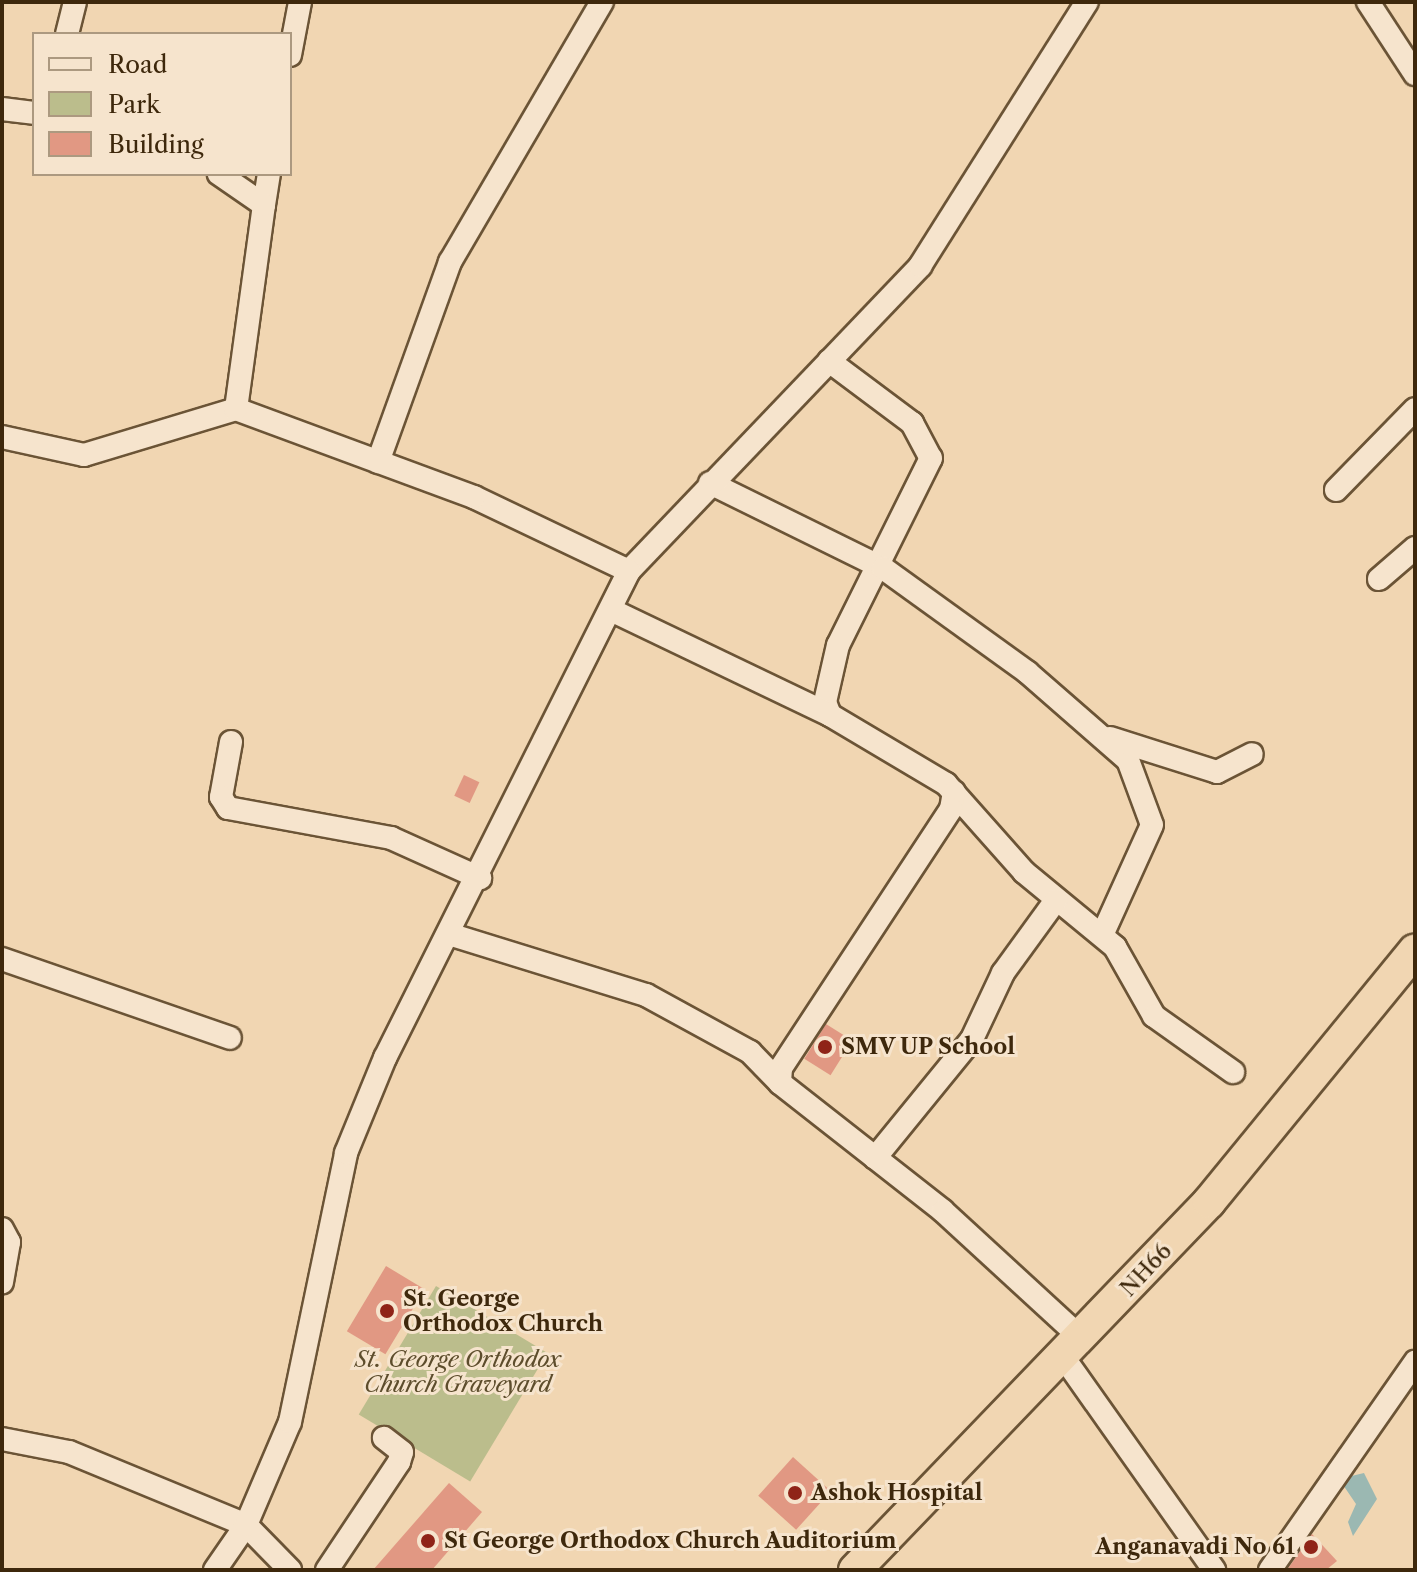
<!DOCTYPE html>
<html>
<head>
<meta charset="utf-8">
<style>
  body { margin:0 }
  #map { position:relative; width:1417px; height:1572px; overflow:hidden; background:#f1d6b2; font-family:"Libre Caslon Text",serif }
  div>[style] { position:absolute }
  .green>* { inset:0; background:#bbbd8c; transform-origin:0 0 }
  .water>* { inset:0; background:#9bb8b2 }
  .building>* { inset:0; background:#e19883; transform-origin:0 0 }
  .roads { filter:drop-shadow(2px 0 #6b5436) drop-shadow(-2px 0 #6b5436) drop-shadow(0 2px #6b5436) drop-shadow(0 -2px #6b5436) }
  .minor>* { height:22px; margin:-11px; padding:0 11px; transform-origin:11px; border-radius:11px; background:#f6e4cd }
  .highway>* { height:32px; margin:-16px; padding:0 16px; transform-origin:16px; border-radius:16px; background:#f1d6b2 }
  .dots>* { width:22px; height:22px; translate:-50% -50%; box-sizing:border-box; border:4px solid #f6e4cd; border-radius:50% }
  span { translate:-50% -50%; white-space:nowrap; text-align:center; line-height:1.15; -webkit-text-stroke:6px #f6e4cd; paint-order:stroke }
  .poi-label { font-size:22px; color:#3e280c; font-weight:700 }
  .left { translate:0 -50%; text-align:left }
  .right { translate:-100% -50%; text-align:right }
  .street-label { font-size:22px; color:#3e280c }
  .park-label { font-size:22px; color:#5d4d2c; font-style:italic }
  .frame { position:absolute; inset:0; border:4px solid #3e280c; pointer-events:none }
  .legend { position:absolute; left:32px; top:32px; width:260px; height:144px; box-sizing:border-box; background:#f6e4cd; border:2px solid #ac9980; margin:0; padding:10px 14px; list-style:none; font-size:24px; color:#3e280c }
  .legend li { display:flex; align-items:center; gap:16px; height:40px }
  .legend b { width:40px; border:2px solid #ac9980 }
</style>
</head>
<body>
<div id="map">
  <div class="green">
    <i style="left:436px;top:1286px;width:130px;height:150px;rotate:31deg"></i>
  </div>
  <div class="water">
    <i style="clip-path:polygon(1364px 1473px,1377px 1499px,1353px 1536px,1348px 1522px,1356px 1504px,1339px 1479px)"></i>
  </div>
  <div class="building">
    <i style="left:464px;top:775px;width:17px;height:23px;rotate:25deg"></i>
    <i style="left:826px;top:1024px;width:31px;height:41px;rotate:32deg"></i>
    <i style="left:386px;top:1266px;width:45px;height:76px;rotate:31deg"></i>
    <i style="left:793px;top:1457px;width:51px;height:52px;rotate:42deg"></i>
    <i style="clip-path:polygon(449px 1483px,482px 1512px,432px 1570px,373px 1570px)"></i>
    <i style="clip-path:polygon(1312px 1534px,1337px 1561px,1326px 1570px,1287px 1570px)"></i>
  </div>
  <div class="roads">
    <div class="minor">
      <i style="left:1368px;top:2px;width:86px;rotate:56.9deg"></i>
      <i style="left:67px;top:34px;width:33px;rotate:-76deg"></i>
      <i style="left:290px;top:55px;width:54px;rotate:-79.3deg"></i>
      <i style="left:2px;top:109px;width:32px;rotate:7deg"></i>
      <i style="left:264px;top:205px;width:31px;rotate:-81deg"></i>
      <i style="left:829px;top:361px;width:104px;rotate:36.8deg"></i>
      <i style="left:912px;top:423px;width:40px;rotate:62deg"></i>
      <i style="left:931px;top:458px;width:209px;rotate:116.4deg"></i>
      <i style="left:838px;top:645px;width:58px;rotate:102.8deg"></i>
      <i style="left:825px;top:702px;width:14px;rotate:69deg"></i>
      <i style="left:830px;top:715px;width:135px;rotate:30.7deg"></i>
      <i style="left:946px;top:784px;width:118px;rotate:48.4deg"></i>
      <i style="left:1024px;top:872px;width:118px;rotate:39.5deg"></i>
      <i style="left:1115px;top:947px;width:79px;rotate:60.5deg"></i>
      <i style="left:1154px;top:1016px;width:97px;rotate:35.3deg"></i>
      <i style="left:2px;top:437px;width:84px;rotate:12.4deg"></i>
      <i style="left:84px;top:455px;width:159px;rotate:-16.8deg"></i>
      <i style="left:378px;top:462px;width:213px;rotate:-70.2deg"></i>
      <i style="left:450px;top:262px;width:301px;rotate:-59.7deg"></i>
      <i style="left:710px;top:483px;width:193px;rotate:26.2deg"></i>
      <i style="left:883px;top:568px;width:178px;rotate:35.8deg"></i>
      <i style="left:1027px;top:672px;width:134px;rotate:41.1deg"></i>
      <i style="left:1128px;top:760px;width:69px;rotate:69.7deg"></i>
      <i style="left:1152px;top:825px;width:121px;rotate:114.4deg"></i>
      <i style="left:1336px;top:490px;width:113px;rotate:-45.7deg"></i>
      <i style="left:629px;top:571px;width:422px;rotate:-46.3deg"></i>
      <i style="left:920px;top:266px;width:312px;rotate:-57.7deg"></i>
      <i style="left:1379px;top:579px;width:48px;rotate:-40.7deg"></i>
      <i style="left:611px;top:610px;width:243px;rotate:25.6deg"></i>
      <i style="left:1110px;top:738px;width:112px;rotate:17.6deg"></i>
      <i style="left:1217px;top:772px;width:39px;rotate:-27deg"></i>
      <i style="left:231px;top:742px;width:56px;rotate:100.3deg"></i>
      <i style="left:221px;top:797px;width:13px;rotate:58deg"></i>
      <i style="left:228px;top:808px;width:166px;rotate:10.4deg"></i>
      <i style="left:391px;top:838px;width:98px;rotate:24.2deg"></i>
      <i style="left:954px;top:792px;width:17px;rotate:100deg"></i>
      <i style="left:951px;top:809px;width:310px;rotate:123.3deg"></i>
      <i style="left:781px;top:1068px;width:15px;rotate:94deg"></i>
      <i style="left:780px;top:1083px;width:207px;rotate:38.1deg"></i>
      <i style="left:943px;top:1211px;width:189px;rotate:42.6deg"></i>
      <i style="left:452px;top:935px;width:203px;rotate:17.2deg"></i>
      <i style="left:646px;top:995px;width:119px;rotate:28.7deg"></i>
      <i style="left:750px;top:1052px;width:43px;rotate:45.9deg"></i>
      <i style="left:2px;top:959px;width:241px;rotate:19.1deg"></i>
      <i style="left:875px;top:1158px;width:154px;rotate:-50.8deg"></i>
      <i style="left:972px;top:1039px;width:73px;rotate:-64.8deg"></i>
      <i style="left:1003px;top:973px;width:90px;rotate:-54deg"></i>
      <i style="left:2px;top:1229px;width:15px;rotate:62deg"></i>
      <i style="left:9px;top:1242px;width:41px;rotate:99.9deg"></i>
      <i style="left:1064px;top:1358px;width:260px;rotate:54.7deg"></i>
      <i style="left:2px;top:1439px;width:68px;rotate:11deg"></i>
      <i style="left:69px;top:1452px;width:191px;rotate:22.4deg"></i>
      <i style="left:246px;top:1525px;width:63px;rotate:45.6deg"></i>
      <i style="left:215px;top:1570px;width:55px;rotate:-55.4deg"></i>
      <i style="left:246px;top:1525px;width:112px;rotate:-66.9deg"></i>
      <i style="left:290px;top:1422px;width:275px;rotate:-78.2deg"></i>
      <i style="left:346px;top:1153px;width:103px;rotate:-67.7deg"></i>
      <i style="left:385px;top:1058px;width:545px;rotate:-63.39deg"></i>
      <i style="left:629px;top:571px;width:172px;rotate:-154.5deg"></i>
      <i style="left:474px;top:497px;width:254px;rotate:-159.7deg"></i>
      <i style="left:236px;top:409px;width:206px;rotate:-82.2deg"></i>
      <i style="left:264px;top:205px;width:55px;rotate:-145.4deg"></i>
      <i style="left:327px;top:1570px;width:130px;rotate:-56.3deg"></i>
      <i style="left:399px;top:1462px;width:10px;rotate:-73deg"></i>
      <i style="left:402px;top:1452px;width:23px;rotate:-142deg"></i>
      <i style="left:1270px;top:1570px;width:254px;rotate:-55.1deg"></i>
    </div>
    <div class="highway">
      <i style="left:855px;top:1570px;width:511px;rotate:-46.11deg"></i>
      <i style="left:1209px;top:1202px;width:325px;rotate:-50.7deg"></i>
    </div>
  </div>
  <div class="dots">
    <i style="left:825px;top:1047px;background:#8f2418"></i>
    <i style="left:387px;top:1311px;background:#8f2418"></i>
    <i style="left:795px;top:1493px;background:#8f2418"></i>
    <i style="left:428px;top:1541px;background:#8f2418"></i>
    <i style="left:1311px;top:1547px;background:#8f2418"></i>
  </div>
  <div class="poi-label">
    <span class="left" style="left:841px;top:1047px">SMV UP School</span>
    <span class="left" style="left:403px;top:1311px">St. George<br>Orthodox Church</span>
    <span class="left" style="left:811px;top:1493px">Ashok Hospital</span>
    <span class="left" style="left:444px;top:1541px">St George Orthodox Church Auditorium</span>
    <span class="right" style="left:1295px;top:1547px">Anganavadi No 61</span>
  </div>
  <div class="street-label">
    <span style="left:1146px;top:1270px;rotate:-47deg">NH66</span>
  </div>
  <div class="park-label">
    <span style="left:458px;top:1372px">St. George Orthodox<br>Church Graveyard</span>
  </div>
  <div class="frame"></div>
  <ul class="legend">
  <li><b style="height:10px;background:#f6e4cd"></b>Road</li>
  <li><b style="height:22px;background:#bbbd8c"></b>Park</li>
  <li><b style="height:22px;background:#e19883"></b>Building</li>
  </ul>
</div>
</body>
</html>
